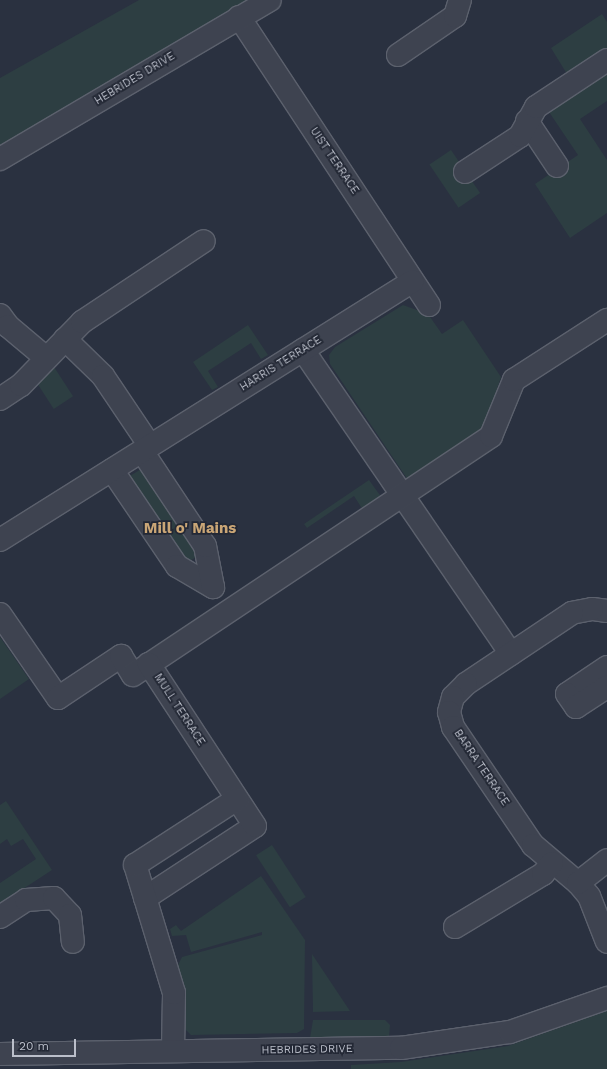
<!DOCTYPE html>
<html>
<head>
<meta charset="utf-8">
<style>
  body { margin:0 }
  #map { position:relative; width:607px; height:1069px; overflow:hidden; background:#2a3140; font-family:"Work Sans",sans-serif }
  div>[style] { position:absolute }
  .green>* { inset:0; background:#2d3e42; transform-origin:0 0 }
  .roads { filter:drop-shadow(1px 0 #5c616d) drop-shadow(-1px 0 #5c616d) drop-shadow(0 1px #5c616d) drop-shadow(0 -1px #5c616d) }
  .minor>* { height:22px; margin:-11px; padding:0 11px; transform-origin:11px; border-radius:11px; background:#3e4350 }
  span { translate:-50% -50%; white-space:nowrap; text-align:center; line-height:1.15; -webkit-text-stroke:3.5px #232835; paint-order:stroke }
  .street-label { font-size:11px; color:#bbbfca }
  .district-label { font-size:15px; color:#caa676; font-weight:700 }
  .scale { position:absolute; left:12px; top:1039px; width:64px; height:18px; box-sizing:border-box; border:2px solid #bbbfca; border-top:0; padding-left:5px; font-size:12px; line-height:14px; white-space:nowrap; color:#bbbfca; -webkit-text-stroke:3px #232835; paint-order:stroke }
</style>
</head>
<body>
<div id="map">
  <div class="green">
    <i style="clip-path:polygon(139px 0,247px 0,0 146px,0 78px)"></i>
    <i style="clip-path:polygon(602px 14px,607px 22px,607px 48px,567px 74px,551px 48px)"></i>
    <i style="clip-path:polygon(607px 70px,607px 101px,580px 119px,607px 160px,607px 213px,570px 238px,535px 184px,578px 155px,547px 109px)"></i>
    <i style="left:451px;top:150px;width:52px;height:26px;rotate:56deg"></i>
    <i style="clip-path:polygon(403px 305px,428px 314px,442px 334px,463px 320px,501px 377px,485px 427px,408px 480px,330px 364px,329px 355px,335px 347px)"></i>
    <i style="clip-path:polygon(248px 325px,268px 355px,261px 359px,251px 343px,208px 371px,218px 387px,212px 390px,193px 362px)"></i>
    <i style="left:54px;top:367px;width:35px;height:23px;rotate:57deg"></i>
    <i style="clip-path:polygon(143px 468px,197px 550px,196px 557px,190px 561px,183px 559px,128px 477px)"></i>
    <i style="clip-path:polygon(369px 480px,382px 498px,363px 510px,354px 496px,307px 528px,304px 524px)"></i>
    <i style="clip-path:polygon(0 637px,29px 679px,0 699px)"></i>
    <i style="clip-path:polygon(6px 801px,52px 870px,0 904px,0 883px,36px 859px,23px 839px,11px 846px,7px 839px,0 844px,0 805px)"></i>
    <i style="left:272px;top:845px;width:62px;height:19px;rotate:57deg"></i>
    <i style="clip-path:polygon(261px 876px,305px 940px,304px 1029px,297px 1033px,191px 1035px,183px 1027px,183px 984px,178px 965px,182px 957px,262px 935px,262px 932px,191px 952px,186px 935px,172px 936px,170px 929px,176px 925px,181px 931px)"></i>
    <i style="clip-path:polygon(312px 954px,350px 1011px,313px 1012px)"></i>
    <i style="clip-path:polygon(607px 1011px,607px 1069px,351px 1069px,351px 1065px,401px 1062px,508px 1046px)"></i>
    <i style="clip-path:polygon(313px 1020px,385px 1020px,390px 1025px,389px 1037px,310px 1038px)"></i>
  </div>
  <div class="roads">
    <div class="minor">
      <i style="left:239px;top:17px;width:345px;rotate:56.6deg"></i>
      <i style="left:398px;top:55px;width:69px;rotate:-34.4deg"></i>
      <i style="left:455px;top:16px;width:17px;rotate:-73deg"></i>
      <i style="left:527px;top:121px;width:54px;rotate:56.3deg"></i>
      <i style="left:0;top:159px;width:313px;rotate:-30.5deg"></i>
      <i style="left:465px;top:172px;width:66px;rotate:-33.2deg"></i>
      <i style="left:520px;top:136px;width:33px;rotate:-61deg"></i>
      <i style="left:536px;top:107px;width:85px;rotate:-33.5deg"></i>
      <i style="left:0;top:315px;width:14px;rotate:54deg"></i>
      <i style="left:8px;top:326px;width:50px;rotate:40.1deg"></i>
      <i style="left:65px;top:339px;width:53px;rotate:44.2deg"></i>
      <i style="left:103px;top:376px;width:84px;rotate:56.1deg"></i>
      <i style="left:303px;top:350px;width:368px;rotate:55.6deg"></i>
      <i style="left:0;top:399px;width:25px;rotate:-34deg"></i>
      <i style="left:21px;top:385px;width:88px;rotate:-45.9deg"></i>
      <i style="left:82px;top:322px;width:146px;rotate:-33.6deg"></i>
      <i style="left:112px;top:470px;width:116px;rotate:55.9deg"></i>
      <i style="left:177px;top:566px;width:42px;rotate:30.3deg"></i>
      <i style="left:213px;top:587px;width:42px;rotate:-101deg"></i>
      <i style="left:205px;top:546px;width:114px;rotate:-123.6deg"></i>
      <i style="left:0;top:540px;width:487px;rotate:-32.1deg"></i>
      <i style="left:607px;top:611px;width:15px;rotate:-172deg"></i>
      <i style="left:592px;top:609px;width:20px;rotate:169deg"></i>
      <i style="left:572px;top:613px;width:128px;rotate:146.2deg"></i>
      <i style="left:466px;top:684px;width:18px;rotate:135deg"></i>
      <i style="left:453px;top:697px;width:16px;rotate:105deg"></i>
      <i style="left:449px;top:712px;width:16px;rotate:75deg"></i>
      <i style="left:453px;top:727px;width:143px;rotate:55.9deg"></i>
      <i style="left:533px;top:845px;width:59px;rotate:40.2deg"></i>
      <i style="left:578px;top:883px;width:17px;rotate:50deg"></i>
      <i style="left:589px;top:896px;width:49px;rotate:68.6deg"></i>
      <i style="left:0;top:614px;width:102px;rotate:55.4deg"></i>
      <i style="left:58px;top:698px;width:76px;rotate:-33.7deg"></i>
      <i style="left:121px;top:656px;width:22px;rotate:58deg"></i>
      <i style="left:133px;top:675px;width:430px;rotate:-33.7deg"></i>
      <i style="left:491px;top:436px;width:61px;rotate:-67.7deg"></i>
      <i style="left:514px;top:380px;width:111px;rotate:-32.8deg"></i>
      <i style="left:607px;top:667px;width:48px;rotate:146deg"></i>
      <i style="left:567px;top:694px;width:16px;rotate:55deg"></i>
      <i style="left:576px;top:707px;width:37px;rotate:-33deg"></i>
      <i style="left:578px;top:883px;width:37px;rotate:-38deg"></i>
      <i style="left:145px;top:898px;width:131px;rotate:-33.2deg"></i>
      <i style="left:255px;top:826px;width:194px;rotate:-123.2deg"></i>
      <i style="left:0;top:917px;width:31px;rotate:-33deg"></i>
      <i style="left:26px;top:900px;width:28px;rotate:-4deg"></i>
      <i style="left:54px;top:898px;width:23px;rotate:47deg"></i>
      <i style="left:70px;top:915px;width:27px;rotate:84deg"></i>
      <i style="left:455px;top:927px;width:103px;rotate:-31.1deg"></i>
      <i style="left:543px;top:874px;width:14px;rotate:-51deg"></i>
      <i style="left:173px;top:1051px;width:58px;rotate:-89deg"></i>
      <i style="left:174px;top:993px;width:134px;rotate:-106.9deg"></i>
      <i style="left:135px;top:865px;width:121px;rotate:-32.9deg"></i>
      <i style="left:0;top:1054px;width:401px;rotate:-0.9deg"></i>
      <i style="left:401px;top:1048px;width:110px;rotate:-8.4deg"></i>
      <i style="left:510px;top:1032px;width:103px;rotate:-19.3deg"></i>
    </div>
  </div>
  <div class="street-label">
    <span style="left:135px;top:79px;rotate:-31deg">HEBRIDES DRIVE</span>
    <span style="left:334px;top:161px;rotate:56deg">UIST TERRACE</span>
    <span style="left:281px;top:364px;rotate:-32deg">HARRIS TERRACE</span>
    <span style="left:179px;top:710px;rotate:57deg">MULL TERRACE</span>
    <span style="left:481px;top:768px;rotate:56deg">BARRA TERRACE</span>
    <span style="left:307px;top:1050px;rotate:-1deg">HEBRIDES DRIVE</span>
  </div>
  <div class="district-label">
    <span style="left:190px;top:529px">Mill o' Mains</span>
  </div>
  <div class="scale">20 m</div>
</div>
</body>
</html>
